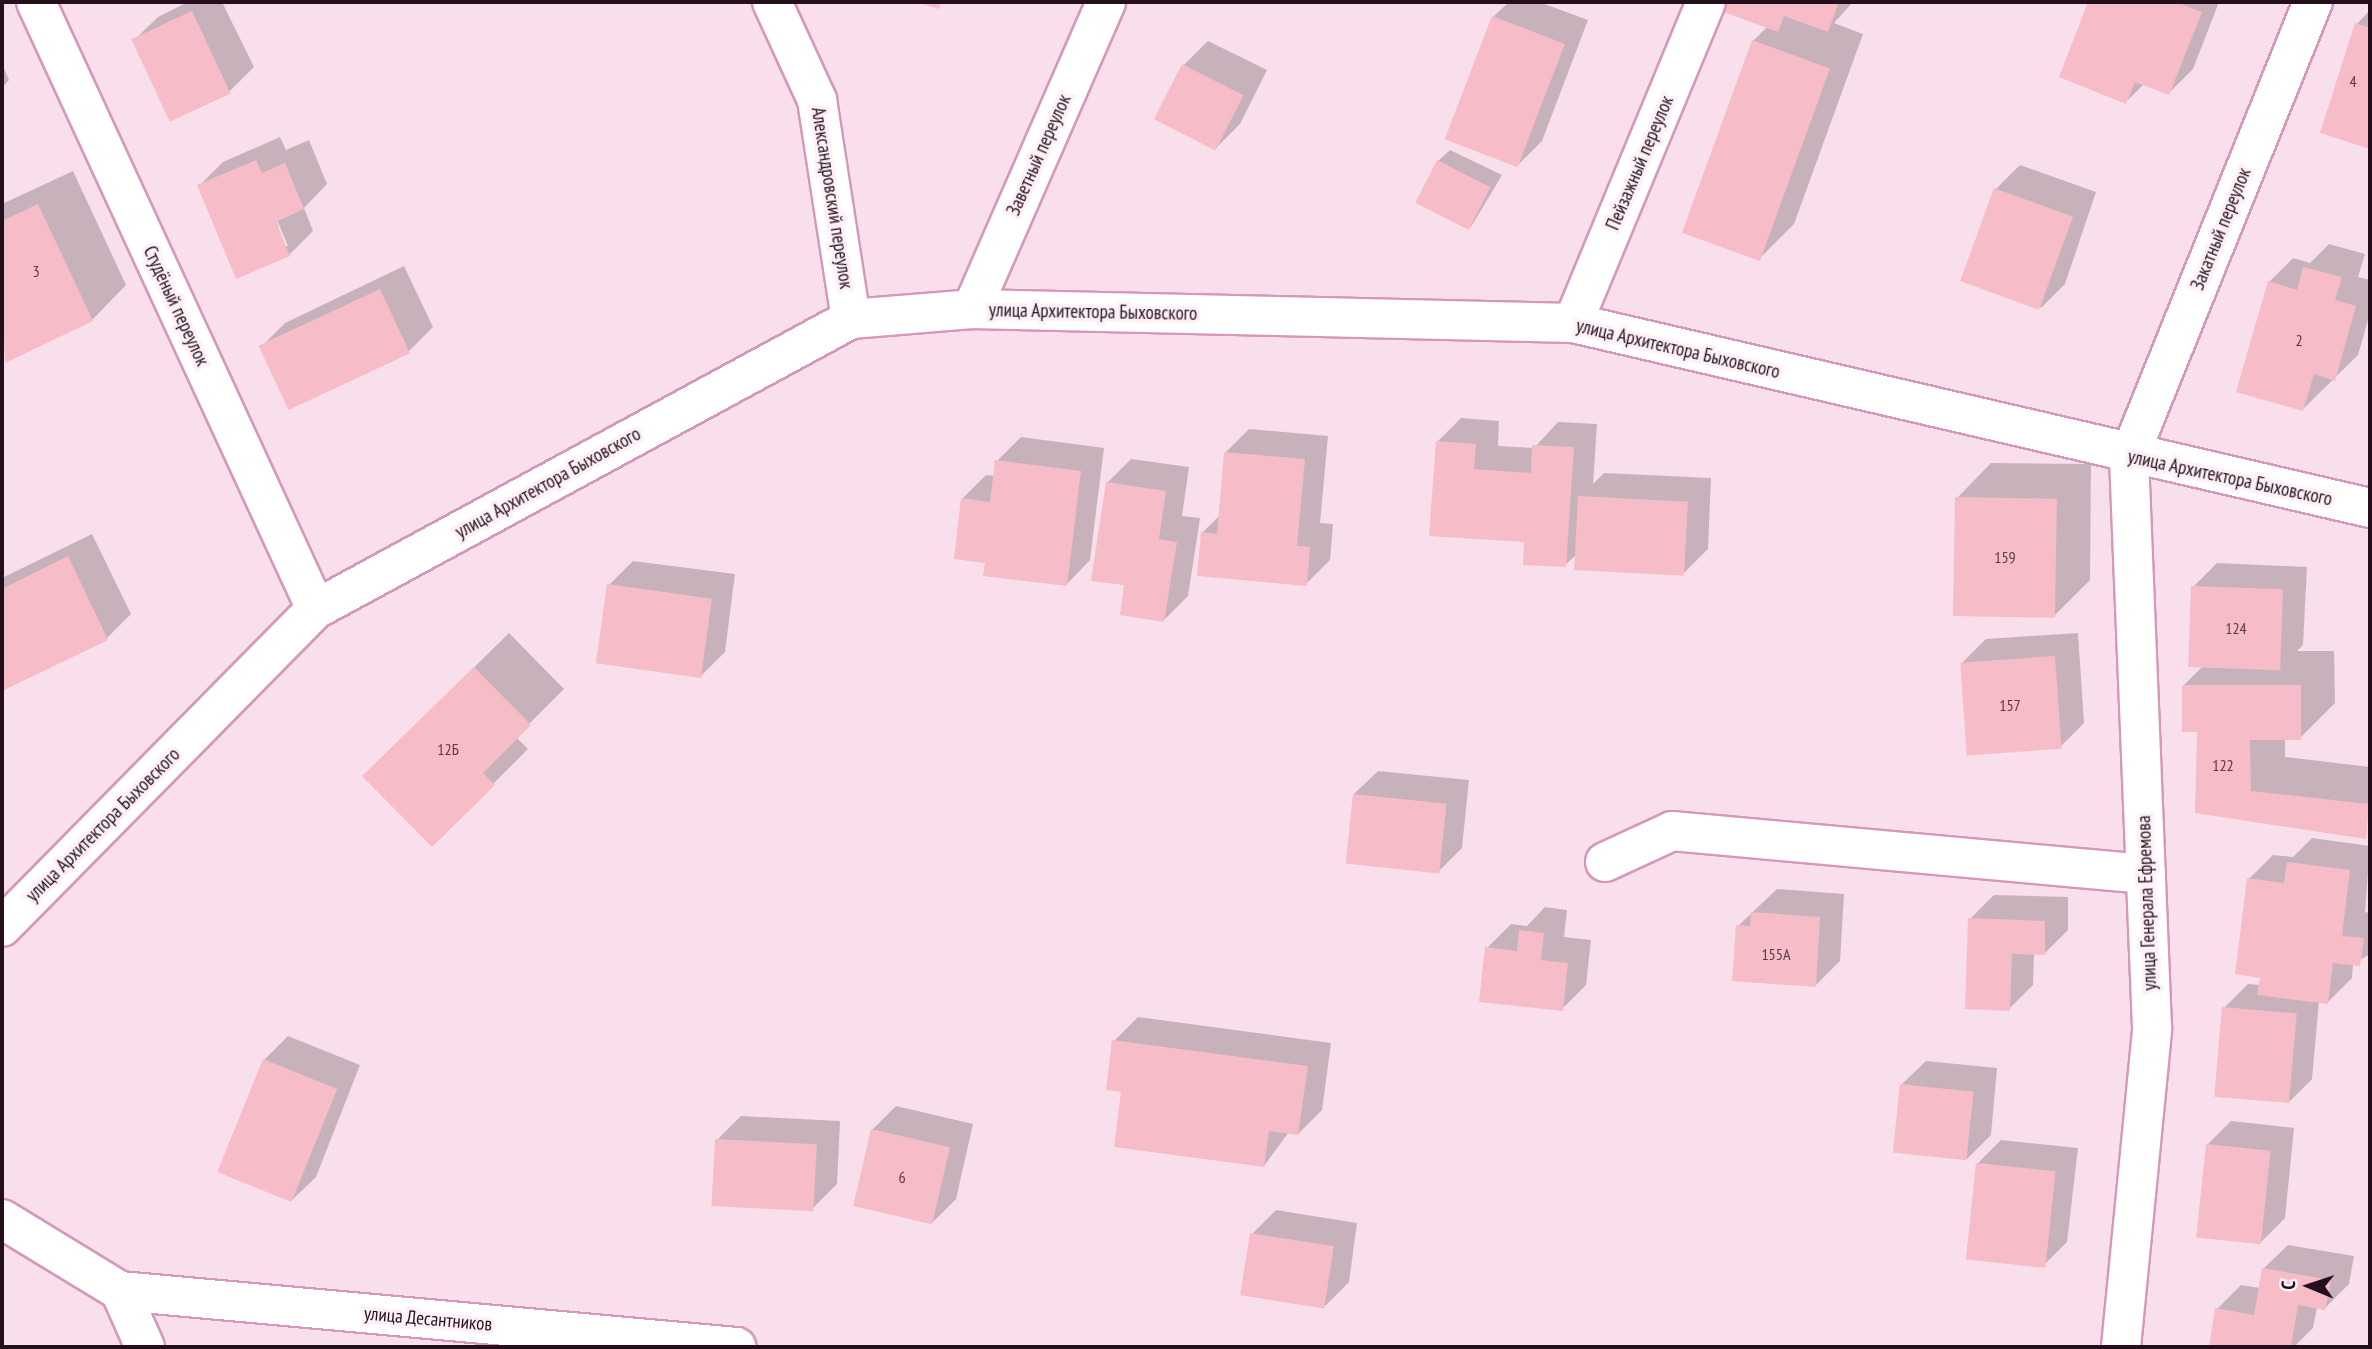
<!DOCTYPE html>
<html>
<head>
<meta charset="utf-8">
<style>
  body { margin:0 }
  #map { position:relative; width:2372px; height:1349px; overflow:hidden; background:#f9dfec; font-family:"PT Sans Narrow",sans-serif }
  div>[style] { position:absolute }
  .shadow>* { inset:0; background:#0003 }
  .building>* { inset:0; background:#f6bcc8; transform-origin:0 0 }
  .roads { filter:drop-shadow(2px 0 #d598ba) drop-shadow(-2px 0 #d598ba) drop-shadow(0 2px #d598ba) drop-shadow(0 -2px #d598ba) }
  .minor>* { height:38px; margin:-19px; padding:0 19px; transform-origin:19px; border-radius:19px; background:#fff }
  span { translate:-50% -50%; white-space:nowrap; text-align:center; line-height:1.15; -webkit-text-stroke:7px #fef0f7; paint-order:stroke }
  .number-label { font-size:16px; color:#593a47 }
  .number-label span { -webkit-text-stroke-width:0 }
  .street-label { font-size:19px; color:#250f1c }
  .frame { position:absolute; inset:0; border:4px solid #250f1c; pointer-events:none }
  .north { position:absolute; left:2274px; top:1251px; width:70px; height:70px; -webkit-text-stroke:5px #fef0f7; paint-order:stroke; rotate:272deg; font-size:19px; font-weight:700; line-height:28px; text-align:center; color:#250f1c }
  .north::after { content:''; display:block; margin:auto; width:24px; height:32px; background:#250f1c; clip-path:polygon(50% 0,100% 100%,50% 72%,0 100%) }
</style>
</head>
<body>
<div id="map">
  <div class="shadow">
    <i style="clip-path:polygon(188px 2px,222px 2px,254px 67px,230px 91px,173px 119px,134px 40px,158px 17px)"></i>
    <i style="clip-path:polygon(1509px 2px,1539px 2px,1588px 20px,1542px 141px,1518px 165px,1493px 17px)"></i>
    <i style="clip-path:polygon(1727px 2px,1853px 2px,1834px 23px,1863px 34px,1794px 224px,1759px 259px,1753px 41px,1768px 26px,1724px 10px)"></i>
    <i style="clip-path:polygon(2090px 2px,2219px 2px,2193px 69px,2169px 93px,2144px 84px,2126px 102px,2061px 76px)"></i>
    <i style="clip-path:polygon(2370px 10px,2370px 148px,2322px 132px,2357px 24px)"></i>
    <i style="clip-path:polygon(1208px 41px,1267px 70px,1240px 124px,1216px 148px,1184px 65px)"></i>
    <i style="clip-path:polygon(2px 64px,9px 80px,2px 88px)"></i>
    <i style="clip-path:polygon(evenodd,280px 137px,286px 150px,309px 140px,327px 184px,304px 208px,313px 231px,289px 255px,199px 186px,223px 162px,280px 137px,274px 213px,288px 246px,284px 246px,274px 213px)"></i>
    <i style="clip-path:polygon(1450px 150px,1502px 175px,1471px 227px,1438px 161px)"></i>
    <i style="clip-path:polygon(2020px 165px,2096px 192px,2065px 284px,2041px 308px,1996px 189px)"></i>
    <i style="clip-path:polygon(73px 171px,126px 285px,92px 320px,5px 361px,2px 204px)"></i>
    <i style="clip-path:polygon(2329px 244px,2365px 254px,2358px 277px,2370px 280px,2370px 313px,2358px 355px,2303px 409px,2269px 282px,2293px 258px,2310px 263px)"></i>
    <i style="clip-path:polygon(404px 266px,433px 327px,409px 351px,261px 347px,285px 323px)"></i>
    <i style="clip-path:polygon(1461px 418px,1499px 421px,1498px 446px,1534px 448px,1558px 422px,1597px 424px,1593px 484px,1604px 473px,1711px 478px,1708px 549px,1684px 573px,1577px 554px,1565px 565px,1525px 541px,1437px 442px)"></i>
    <i style="clip-path:polygon(1249px 429px,1328px 436px,1320px 523px,1333px 524px,1330px 560px,1306px 584px,1202px 533px,1220px 515px,1225px 453px)"></i>
    <i style="clip-path:polygon(1021px 437px,1104px 448px,1090px 560px,1067px 584px,987px 562px,962px 499px,986px 475px,995px 476px,997px 461px)"></i>
    <i style="clip-path:polygon(1131px 459px,1189px 467px,1182px 516px,1200px 518px,1188px 596px,1164px 620px,1126px 584px,1107px 483px)"></i>
    <i style="clip-path:polygon(1991px 463px,2091px 464px,2090px 580px,2055px 615px,1957px 498px)"></i>
    <i style="clip-path:polygon(92px 534px,131px 614px,107px 638px,2px 689px,2px 578px)"></i>
    <i style="clip-path:polygon(633px 561px,735px 574px,725px 652px,701px 676px,609px 585px)"></i>
    <i style="clip-path:polygon(2217px 563px,2307px 567px,2303px 645px,2297px 651px,2334px 651px,2335px 703px,2300px 738px,2285px 738px,2285px 757px,2370px 767px,2366px 837px,2197px 811px,2199px 731px,2183px 686px,2203px 666px,2193px 587px)"></i>
    <i style="clip-path:polygon(509px 633px,564px 689px,516px 737px,528px 749px,432px 845px,364px 776px)"></i>
    <i style="clip-path:polygon(2078px 633px,2084px 723px,2060px 747px,1962px 663px,1986px 639px)"></i>
    <i style="clip-path:polygon(1378px 771px,1469px 780px,1462px 848px,1438px 872px,1354px 794px)"></i>
    <i style="clip-path:polygon(2312px 838px,2370px 846px,2365px 912px,2370px 913px,2370px 954px,2353px 964px,2352px 978px,2328px 1002px,2319px 1001px,2312px 1079px,2288px 1103px,2224px 1008px,2248px 984px,2261px 985px,2249px 879px,2273px 855px,2293px 857px)"></i>
    <i style="clip-path:polygon(1777px 889px,1844px 894px,1840px 961px,1816px 985px,1738px 926px)"></i>
    <i style="clip-path:polygon(1994px 895px,2068px 897px,2068px 930px,2044px 954px,2034px 953px,2033px 985px,2009px 1009px,1970px 919px)"></i>
    <i style="clip-path:polygon(1545px 907px,1567px 910px,1564px 937px,1591px 940px,1586px 985px,1562px 1009px,1487px 948px,1511px 924px,1527px 926px)"></i>
    <i style="clip-path:polygon(1138px 1017px,1331px 1043px,1322px 1110px,1298px 1134px,1289px 1132px,1264px 1166px,1123px 1091px,1114px 1041px)"></i>
    <i style="clip-path:polygon(288px 1036px,360px 1065px,316px 1177px,292px 1200px,264px 1060px)"></i>
    <i style="clip-path:polygon(1926px 1061px,1997px 1068px,1991px 1135px,1967px 1159px,1902px 1084px)"></i>
    <i style="clip-path:polygon(896px 1106px,973px 1124px,956px 1199px,932px 1223px,872px 1130px)"></i>
    <i style="clip-path:polygon(741px 1116px,840px 1121px,837px 1184px,813px 1208px,717px 1140px)"></i>
    <i style="clip-path:polygon(2231px 1121px,2294px 1128px,2285px 1218px,2261px 1242px,2207px 1145px)"></i>
    <i style="clip-path:polygon(2001px 1140px,2078px 1148px,2067px 1242px,2043px 1266px,1977px 1164px)"></i>
    <i style="clip-path:polygon(1276px 1210px,1357px 1223px,1349px 1282px,1325px 1306px,1252px 1234px)"></i>
    <i style="clip-path:polygon(2288px 1245px,2354px 1256px,2349px 1284px,2325px 1308px,2317px 1307px,2313px 1328px,2294px 1347px,2210px 1347px,2217px 1309px,2241px 1285px,2260px 1288px,2264px 1268px)"></i>
  </div>
  <div class="building">
    <i style="clip-path:polygon(916px 2px,941px 2px,939px 9px)"></i>
    <i style="clip-path:polygon(1725px 2px,1839px 2px,1828px 32px,1784px 16px,1778px 32px,1721px 11px)"></i>
    <i style="clip-path:polygon(2088px 2px,2176px 2px,2202px 12px,2169px 95px,2135px 82px,2126px 104px,2059px 77px)"></i>
    <i style="left:192px;top:11px;width:91px;height:67px;rotate:65deg"></i>
    <i style="left:1492px;top:16px;width:78px;height:132px;rotate:21deg"></i>
    <i style="clip-path:polygon(2355px 23px,2370px 28px,2370px 149px,2320px 133px)"></i>
    <i style="left:1752px;top:40px;width:83px;height:205px;rotate:20deg"></i>
    <i style="left:1182px;top:64px;width:69px;height:62px;rotate:27deg"></i>
    <i style="clip-path:polygon(256px 160px,262px 173px,285px 163px,304px 209px,276px 222px,290px 256px,236px 279px,197px 185px)"></i>
    <i style="left:1437px;top:160px;width:60px;height:48px;rotate:27deg"></i>
    <i style="left:1994px;top:188px;width:84px;height:99px;rotate:20deg"></i>
    <i style="clip-path:polygon(38px 204px,93px 321px,5px 363px,2px 221px)"></i>
    <i style="clip-path:polygon(2303px 267px,2342px 277px,2335px 300px,2356px 306px,2335px 381px,2314px 374px,2303px 411px,2236px 392px,2268px 281px,2297px 290px)"></i>
    <i style="left:380px;top:289px;width:71px;height:134px;rotate:65deg"></i>
    <i style="clip-path:polygon(1436px 441px,1476px 444px,1474px 469px,1531px 473px,1532px 445px,1574px 447px,1566px 567px,1523px 565px,1524px 542px,1429px 536px)"></i>
    <i style="clip-path:polygon(1224px 452px,1305px 459px,1297px 546px,1310px 547px,1307px 586px,1197px 576px,1201px 532px,1217px 534px)"></i>
    <i style="clip-path:polygon(995px 460px,1081px 471px,1067px 586px,983px 576px,985px 563px,954px 559px,961px 498px,990px 502px)"></i>
    <i style="clip-path:polygon(1106px 482px,1166px 491px,1159px 539px,1177px 542px,1164px 622px,1120px 615px,1124px 585px,1091px 581px)"></i>
    <i style="left:1578px;top:496px;width:110px;height:74px;rotate:3deg"></i>
    <i style="left:1955px;top:497px;width:102px;height:119px;rotate:1deg"></i>
    <i style="clip-path:polygon(68px 556px,108px 640px,2px 691px,2px 589px)"></i>
    <i style="left:607px;top:584px;width:106px;height:80px;rotate:8deg"></i>
    <i style="left:2191px;top:586px;width:92px;height:81px;rotate:2deg"></i>
    <i style="left:2055px;top:656px;width:93px;height:95px;rotate:86deg"></i>
    <i style="clip-path:polygon(474px 667px,531px 725px,483px 773px,495px 785px,432px 847px,362px 776px)"></i>
    <i style="clip-path:polygon(2182px 685px,2301px 685px,2301px 740px,2250px 740px,2251px 791px,2369px 804px,2366px 839px,2195px 813px,2197px 732px,2182px 732px)"></i>
    <i style="left:1353px;top:794px;width:94px;height:70px;rotate:6deg"></i>
    <i style="clip-path:polygon(2287px 862px,2350px 870px,2342px 936px,2364px 938px,2360px 966px,2333px 963px,2328px 1004px,2257px 995px,2260px 978px,2235px 974px,2247px 878px,2284px 883px)"></i>
    <i style="clip-path:polygon(1751px 912px,1820px 917px,1816px 987px,1732px 981px,1736px 925px,1750px 926px)"></i>
    <i style="clip-path:polygon(1968px 918px,2045px 921px,2045px 955px,2012px 954px,2010px 1011px,1965px 1009px)"></i>
    <i style="clip-path:polygon(1519px 930px,1544px 933px,1541px 960px,1568px 963px,1563px 1011px,1479px 1002px,1485px 947px,1517px 951px)"></i>
    <i style="left:2222px;top:1007px;width:75px;height:90px;rotate:5deg"></i>
    <i style="clip-path:polygon(1112px 1040px,1308px 1066px,1298px 1135px,1269px 1131px,1264px 1167px,1114px 1147px,1121px 1092px,1106px 1090px)"></i>
    <i style="left:263px;top:1059px;width:80px;height:122px;rotate:22deg"></i>
    <i style="left:1900px;top:1084px;width:74px;height:69px;rotate:6deg"></i>
    <i style="left:871px;top:1129px;width:81px;height:79px;rotate:13deg"></i>
    <i style="left:715px;top:1139px;width:102px;height:67px;rotate:3deg"></i>
    <i style="left:2206px;top:1144px;width:65px;height:94px;rotate:6deg"></i>
    <i style="left:1976px;top:1163px;width:80px;height:97px;rotate:6deg"></i>
    <i style="left:1250px;top:1233px;width:85px;height:63px;rotate:9deg"></i>
    <i style="clip-path:polygon(2262px 1268px,2331px 1280px,2325px 1310px,2298px 1305px,2291px 1347px,2209px 1347px,2215px 1308px,2254px 1315px)"></i>
  </div>
  <div class="roads">
    <div class="minor">
      <i style="left:36px;top:2px;width:668px;rotate:65.24deg"></i>
      <i style="left:772px;top:2px;width:108px;rotate:65.3deg"></i>
      <i style="left:817px;top:100px;width:222px;rotate:81.2deg"></i>
      <i style="left:972px;top:309px;width:335px;rotate:-66.4deg"></i>
      <i style="left:1573px;top:323px;width:347px;rotate:-67.5deg"></i>
      <i style="left:1605px;top:862px;width:74px;rotate:-24.8deg"></i>
      <i style="left:1672px;top:831px;width:476px;rotate:5.2deg"></i>
      <i style="left:2px;top:927px;width:447px;rotate:-45.4deg"></i>
      <i style="left:316px;top:609px;width:609px;rotate:-28.46deg"></i>
      <i style="left:851px;top:319px;width:121px;rotate:-4.7deg"></i>
      <i style="left:972px;top:309px;width:601px;rotate:1.33deg"></i>
      <i style="left:1573px;top:323px;width:818px;rotate:13.07deg"></i>
      <i style="left:2px;top:1219px;width:138px;rotate:31.4deg"></i>
      <i style="left:120px;top:1291px;width:61px;rotate:65.9deg"></i>
      <i style="left:120px;top:1291px;width:619px;rotate:5.19deg"></i>
      <i style="left:2121px;top:1347px;width:321px;rotate:-84.4deg"></i>
      <i style="left:2152px;top:1028px;width:571px;rotate:-92.31deg"></i>
      <i style="left:2129px;top:457px;width:491px;rotate:-68deg"></i>
    </div>
  </div>
  <div class="number-label">
    <span style="left:2353px;top:81px">4</span>
    <span style="left:36px;top:271px">3</span>
    <span style="left:2299px;top:340px">2</span>
    <span style="left:2005px;top:557px">159</span>
    <span style="left:2236px;top:628px">124</span>
    <span style="left:2010px;top:705px">157</span>
    <span style="left:448px;top:749px">12Б</span>
    <span style="left:2223px;top:765px">122</span>
    <span style="left:1776px;top:954px">155А</span>
    <span style="left:902px;top:1177px">6</span>
  </div>
  <div class="street-label">
    <span style="left:1039px;top:155px;rotate:-66deg">Заветный переулок</span>
    <span style="left:1640px;top:163px;rotate:-67deg">Пейзажный переулок</span>
    <span style="left:832px;top:198px;rotate:81deg">Александровский переулок</span>
    <span style="left:2221px;top:229px;rotate:-68deg">Закатный переулок</span>
    <span style="left:176px;top:306px;rotate:65deg">Студёный переулок</span>
    <span style="left:1093px;top:312px;rotate:1deg">улица Архитектора Быховского</span>
    <span style="left:1678px;top:349px;rotate:13deg">улица Архитектора Быховского</span>
    <span style="left:2230px;top:478px;rotate:12deg">улица Архитектора Быховского</span>
    <span style="left:548px;top:483px;rotate:-29deg">улица Архитектора Быховского</span>
    <span style="left:103px;top:825px;rotate:-45deg">улица Архитектора Быховского</span>
    <span style="left:2147px;top:903px;rotate:-92deg">улица Генерала Ефремова</span>
    <span style="left:428px;top:1319px;rotate:5deg">улица Десантников</span>
  </div>
  <div class="frame"></div>
  <div class="north">С</div>
</div>
</body>
</html>
